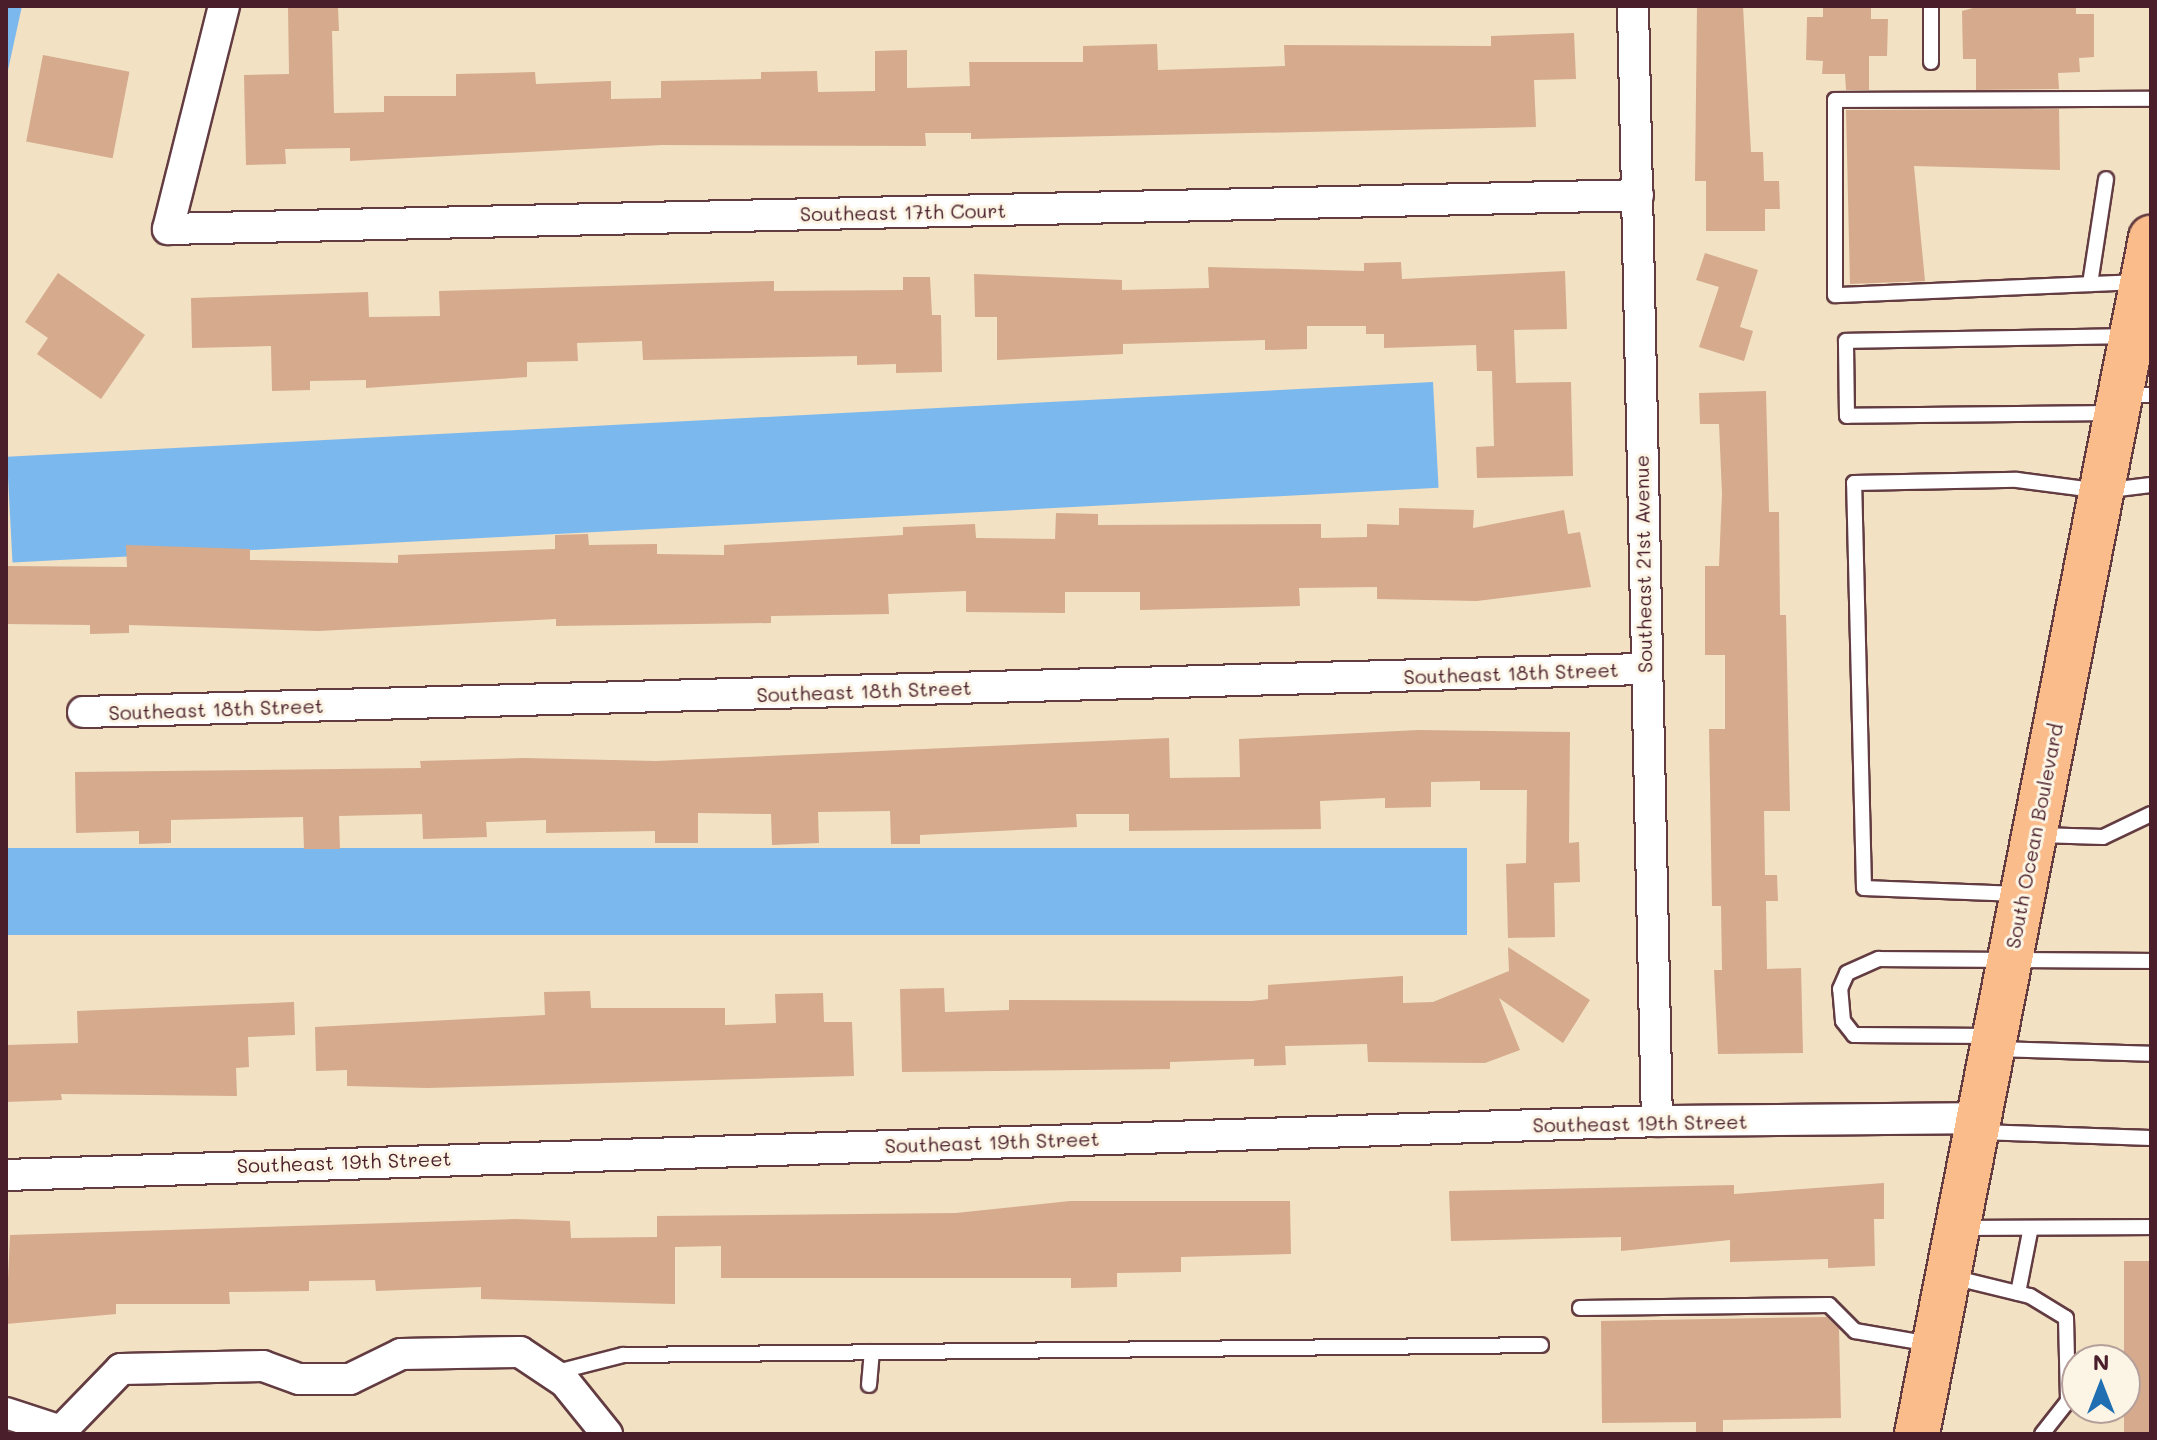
<!DOCTYPE html>
<html>
<head>
<meta charset="utf-8">
<style>
  body { margin:0 }
  #map { position:relative; width:2157px; height:1440px; overflow:hidden; background:#f2e1c3; font-family:Mali,sans-serif }
  div>[style] { position:absolute }
  .water>* { inset:0; background:#7bb8ee; transform-origin:0 0 }
  .building>* { inset:0; background:#d5aa8d; transform-origin:0 0 }
  .roads { filter:drop-shadow(2px 0 #633c42) drop-shadow(-2px 0 #633c42) drop-shadow(0 2px #633c42) drop-shadow(0 -2px #633c42) }
  .lane>* { height:14px; margin:-7px; padding:0 7px; transform-origin:7px; border-radius:7px; background:#fff }
  .street>* { height:30px; margin:-15px; padding:0 15px; transform-origin:15px; border-radius:15px; background:#fff }
  .primary>* { height:44px; margin:-22px; padding:0 22px; transform-origin:22px; border-radius:22px; background:#f9bc8a }
  span { translate:-50% -50%; white-space:nowrap; text-align:center; line-height:1.15; -webkit-text-stroke:6px #fcf5e5; paint-order:stroke }
  .street-label { font-size:20px; color:#4a1f2b }
  .frame { position:absolute; inset:0; border:8px solid #4a1f2b; pointer-events:none }
  .north { position:absolute; left:2061px; top:1344px; width:80px; height:80px; box-sizing:border-box; background:#fcf5e5; border:2px solid #b59f9b; border-radius:50%; rotate:0deg; font-size:22px; font-weight:700; line-height:32px; text-align:center; color:#4a1f2b }
  .north::after { content:''; display:block; margin:auto; width:28px; height:36px; background:#1f6fb2; clip-path:polygon(50% 0,100% 100%,50% 72%,0 100%) }
</style>
</head>
<body>
<div id="map">
  <div class="water">
    <i style="clip-path:polygon(6px 6px,22px 6px,6px 79px)"></i>
    <i style="left:1433px;top:382px;width:106px;height:1428px;rotate:87deg"></i>
    <i style="left:1467px;top:848px;width:87px;height:1462px;rotate:90deg"></i>
  </div>
  <div class="building">
    <i style="clip-path:polygon(288px 6px,338px 6px,339px 31px,332px 31px,334px 113px,384px 112px,384px 96px,456px 96px,456px 74px,535px 72px,536px 84px,611px 81px,611px 99px,661px 98px,661px 81px,761px 79px,761px 72px,817px 71px,818px 92px,875px 91px,875px 51px,907px 50px,907px 88px,970px 86px,969px 62px,1083px 62px,1083px 46px,1157px 44px,1158px 70px,1285px 66px,1284px 45px,1491px 46px,1491px 36px,1574px 33px,1576px 79px,1534px 80px,1536px 127px,971px 139px,971px 133px,925px 133px,926px 146px,662px 145px,350px 161px,350px 148px,285px 149px,286px 164px,246px 165px,244px 75px,289px 74px)"></i>
    <i style="clip-path:polygon(1697px 6px,1743px 6px,1751px 152px,1763px 152px,1764px 181px,1779px 181px,1780px 209px,1765px 209px,1765px 231px,1706px 231px,1706px 181px,1695px 181px)"></i>
    <i style="clip-path:polygon(1823px 6px,1871px 6px,1871px 19px,1888px 19px,1887px 56px,1869px 56px,1869px 90px,1846px 90px,1845px 74px,1822px 74px,1823px 61px,1806px 60px,1807px 17px,1823px 17px)"></i>
    <i style="clip-path:polygon(1980px 6px,2076px 6px,2076px 14px,2094px 14px,2094px 57px,2079px 58px,2080px 72px,2058px 73px,2059px 89px,1976px 90px,1976px 59px,1963px 59px,1962px 11px)"></i>
    <i style="left:43px;top:55px;width:88px;height:88px;rotate:11deg"></i>
    <i style="clip-path:polygon(2059px 109px,2060px 170px,1914px 166px,1925px 281px,1850px 284px,1846px 110px)"></i>
    <i style="clip-path:polygon(1705px 253px,1758px 270px,1740px 327px,1753px 331px,1744px 361px,1699px 347px,1719px 287px,1696px 280px)"></i>
    <i style="clip-path:polygon(1401px 262px,1402px 279px,1565px 271px,1567px 329px,1514px 330px,1516px 383px,1571px 382px,1573px 476px,1477px 478px,1476px 447px,1494px 446px,1492px 371px,1477px 371px,1476px 345px,1384px 348px,1384px 334px,1366px 334px,1366px 326px,1307px 326px,1307px 349px,1265px 350px,1265px 340px,1123px 344px,1123px 354px,997px 360px,997px 317px,975px 317px,974px 274px,1122px 280px,1122px 290px,1209px 288px,1208px 267px,1364px 271px,1364px 263px)"></i>
    <i style="clip-path:polygon(58px 273px,145px 335px,101px 399px,37px 354px,48px 338px,25px 322px)"></i>
    <i style="clip-path:polygon(903px 277px,930px 277px,932px 315px,941px 315px,942px 372px,896px 373px,896px 364px,857px 365px,857px 356px,643px 360px,642px 341px,577px 343px,578px 361px,527px 362px,527px 377px,366px 388px,366px 380px,310px 381px,310px 390px,272px 391px,271px 346px,192px 348px,191px 298px,368px 292px,369px 317px,440px 316px,439px 291px,774px 281px,774px 291px,903px 290px)"></i>
    <i style="clip-path:polygon(1766px 391px,1769px 512px,1779px 512px,1780px 615px,1786px 615px,1790px 811px,1764px 811px,1765px 875px,1777px 875px,1778px 901px,1766px 901px,1767px 969px,1801px 968px,1803px 1053px,1718px 1054px,1714px 970px,1722px 970px,1721px 906px,1712px 906px,1709px 729px,1725px 729px,1725px 655px,1705px 655px,1705px 566px,1719px 566px,1722px 494px,1719px 424px,1700px 424px,1699px 393px)"></i>
    <i style="clip-path:polygon(1399px 508px,1474px 510px,1473px 528px,1564px 510px,1568px 534px,1580px 532px,1591px 587px,1477px 601px,1377px 599px,1377px 587px,1299px 588px,1300px 606px,1140px 610px,1140px 592px,1065px 592px,1065px 613px,966px 612px,966px 591px,888px 594px,889px 614px,771px 616px,771px 623px,556px 626px,556px 619px,318px 631px,129px 625px,129px 633px,90px 634px,90px 625px,6px 624px,6px 566px,127px 567px,126px 545px,250px 549px,250px 560px,398px 563px,398px 555px,555px 549px,555px 535px,588px 534px,589px 545px,657px 544px,657px 554px,724px 555px,724px 545px,903px 535px,903px 527px,975px 524px,976px 538px,1055px 539px,1056px 513px,1098px 514px,1098px 525px,1321px 524px,1321px 538px,1367px 537px,1367px 524px,1399px 525px)"></i>
    <i style="clip-path:polygon(1418px 730px,1570px 732px,1569px 843px,1579px 842px,1580px 882px,1554px 883px,1555px 937px,1508px 938px,1506px 864px,1526px 863px,1527px 790px,1480px 790px,1480px 781px,1431px 782px,1431px 807px,1385px 808px,1385px 798px,1320px 801px,1321px 829px,1129px 831px,1129px 814px,1076px 814px,1077px 827px,920px 835px,920px 844px,891px 844px,890px 811px,818px 812px,819px 843px,772px 845px,771px 814px,698px 813px,698px 843px,655px 843px,655px 831px,546px 833px,546px 820px,486px 822px,487px 837px,423px 839px,422px 814px,339px 816px,340px 849px,304px 849px,303px 817px,171px 820px,171px 843px,139px 844px,139px 831px,76px 833px,75px 772px,421px 768px,420px 761px,523px 758px,656px 761px,1169px 738px,1170px 778px,1240px 777px,1239px 739px)"></i>
    <i style="clip-path:polygon(1508px 947px,1590px 1000px,1563px 1043px,1499px 998px,1520px 1050px,1485px 1063px,1368px 1062px,1367px 1044px,1285px 1046px,1286px 1065px,1254px 1066px,1254px 1059px,1170px 1062px,1170px 1069px,902px 1072px,900px 989px,944px 988px,945px 1012px,1009px 1010px,1009px 1000px,1252px 1001px,1268px 999px,1268px 985px,1403px 976px,1403px 1003px,1433px 1002px,1509px 971px)"></i>
    <i style="clip-path:polygon(590px 991px,591px 1008px,725px 1008px,725px 1025px,776px 1023px,775px 994px,823px 993px,824px 1022px,852px 1022px,854px 1076px,427px 1088px,347px 1086px,347px 1070px,316px 1071px,315px 1027px,545px 1015px,544px 992px)"></i>
    <i style="clip-path:polygon(294px 1002px,295px 1035px,248px 1037px,249px 1067px,236px 1068px,237px 1096px,61px 1094px,62px 1100px,6px 1102px,6px 1045px,78px 1043px,77px 1011px)"></i>
    <i style="clip-path:polygon(1884px 1183px,1884px 1219px,1874px 1219px,1875px 1266px,1828px 1268px,1828px 1259px,1730px 1262px,1730px 1240px,1621px 1251px,1621px 1237px,1451px 1241px,1449px 1191px,1734px 1185px,1734px 1194px)"></i>
    <i style="clip-path:polygon(1070px 1201px,1290px 1201px,1291px 1254px,1181px 1257px,1181px 1272px,1117px 1273px,1117px 1287px,1071px 1288px,1071px 1278px,721px 1278px,721px 1246px,675px 1247px,675px 1304px,481px 1299px,481px 1287px,376px 1291px,375px 1280px,309px 1281px,309px 1291px,229px 1292px,230px 1304px,116px 1304px,116px 1314px,6px 1324px,10px 1235px,515px 1219px,570px 1221px,571px 1238px,657px 1237px,657px 1216px,956px 1213px)"></i>
    <i style="left:2151px;top:1261px;width:173px;height:27px;rotate:90deg"></i>
    <i style="clip-path:polygon(1827px 1317px,1839px 1329px,1841px 1418px,1723px 1420px,1723px 1434px,1696px 1434px,1696px 1422px,1602px 1423px,1601px 1321px)"></i>
  </div>
  <div class="roads">
    <div class="lane">
      <i style="left:1931px;top:6px;width:56px;rotate:90deg"></i>
      <i style="left:2138px;top:282px;width:303px;rotate:177.5deg"></i>
      <i style="left:1835px;top:295px;width:195px;rotate:-90deg"></i>
      <i style="left:1835px;top:100px;width:316px;rotate:-0.2deg"></i>
      <i style="left:2090px;top:284px;width:106px;rotate:-81.3deg"></i>
      <i style="left:2125px;top:395px;width:26px"></i>
      <i style="left:2114px;top:413px;width:267px;rotate:179.4deg"></i>
      <i style="left:1847px;top:416px;width:75px;rotate:-90.8deg"></i>
      <i style="left:1846px;top:341px;width:281px;rotate:-1deg"></i>
      <i style="left:2039px;top:835px;width:64px;rotate:1.8deg"></i>
      <i style="left:2103px;top:837px;width:53px;rotate:-25.6deg"></i>
      <i style="left:2018px;top:894px;width:154px;rotate:-177.8deg"></i>
      <i style="left:1864px;top:888px;width:405px;rotate:-91.4deg"></i>
      <i style="left:1854px;top:483px;width:163px;rotate:-1.1deg"></i>
      <i style="left:2017px;top:480px;width:86px;rotate:7.4deg"></i>
      <i style="left:2102px;top:491px;width:49px;rotate:-7deg"></i>
      <i style="left:1991px;top:1036px;width:137px;rotate:-179.6deg"></i>
      <i style="left:1854px;top:1035px;width:18px;rotate:-128deg"></i>
      <i style="left:1843px;top:1021px;width:32px;rotate:-95deg"></i>
      <i style="left:1840px;top:989px;width:17px;rotate:-66deg"></i>
      <i style="left:1847px;top:973px;width:35px;rotate:-24deg"></i>
      <i style="left:1879px;top:959px;width:272px;rotate:0.4deg"></i>
      <i style="left:1995px;top:1049px;width:156px;rotate:1.8deg"></i>
      <i style="left:1980px;top:1132px;width:171px;rotate:2deg"></i>
      <i style="left:1962px;top:1228px;width:189px;rotate:-0.3deg"></i>
      <i style="left:1952px;top:1277px;width:80px;rotate:13.7deg"></i>
      <i style="left:2030px;top:1296px;width:42px;rotate:31.4deg"></i>
      <i style="left:2066px;top:1318px;width:83px;rotate:88.6deg"></i>
      <i style="left:2068px;top:1401px;width:42px;rotate:128.2deg"></i>
      <i style="left:2018px;top:1293px;width:62px;rotate:-78.9deg"></i>
      <i style="left:1580px;top:1308px;width:249px;rotate:-0.7deg"></i>
      <i style="left:1829px;top:1305px;width:37px;rotate:45deg"></i>
      <i style="left:1855px;top:1331px;width:76px;rotate:9.8deg"></i>
      <i style="left:553px;top:1373px;width:72px;rotate:-14.4deg"></i>
      <i style="left:623px;top:1355px;width:918px;rotate:-0.62deg"></i>
      <i style="left:869px;top:1385px;width:33px;rotate:-85deg"></i>
    </div>
    <div class="street">
      <i style="left:224px;top:6px;width:230px;rotate:104.1deg"></i>
      <i style="left:168px;top:229px;width:1470px;rotate:-1.32deg"></i>
      <i style="left:1633px;top:6px;width:1115px;rotate:88.77deg"></i>
      <i style="left:83px;top:712px;width:1562px;rotate:-1.58deg"></i>
      <i style="left:6px;top:1175px;width:1652px;rotate:-1.87deg"></i>
      <i style="left:1657px;top:1121px;width:322px;rotate:-0.5deg"></i>
      <i style="left:6px;top:1413px;width:58px;rotate:18.1deg"></i>
      <i style="left:61px;top:1431px;width:86px;rotate:-45.9deg"></i>
      <i style="left:121px;top:1369px;width:142px;rotate:-1.2deg"></i>
      <i style="left:263px;top:1366px;width:38px;rotate:20deg"></i>
      <i style="left:299px;top:1379px;width:51px"></i>
      <i style="left:350px;top:1379px;width:57px;rotate:-26.1deg"></i>
      <i style="left:401px;top:1354px;width:119px;rotate:-1deg"></i>
      <i style="left:520px;top:1352px;width:54px;rotate:33.7deg"></i>
      <i style="left:565px;top:1382px;width:67px;rotate:51.1deg"></i>
    </div>
    <div class="primary">
      <i style="left:1917px;top:1434px;width:1219px;rotate:-78.93deg"></i>
    </div>
  </div>
  <div class="street-label">
    <span style="left:903px;top:212px;rotate:-1deg">Southeast 17th Court</span>
    <span style="left:1643px;top:564px;rotate:-91deg">Southeast 21st Avenue</span>
    <span style="left:1511px;top:673px;rotate:-2deg">Southeast 18th Street</span>
    <span style="left:864px;top:691px;rotate:-2deg">Southeast 18th Street</span>
    <span style="left:216px;top:709px;rotate:-2deg">Southeast 18th Street</span>
    <span style="left:2034px;top:836px;rotate:-79deg">South Ocean Boulevard</span>
    <span style="left:1640px;top:1123px;rotate:-1deg">Southeast 19th Street</span>
    <span style="left:992px;top:1142px;rotate:-2deg">Southeast 19th Street</span>
    <span style="left:344px;top:1162px;rotate:-2deg">Southeast 19th Street</span>
  </div>
  <div class="frame"></div>
  <div class="north">N</div>
</div>
</body>
</html>
